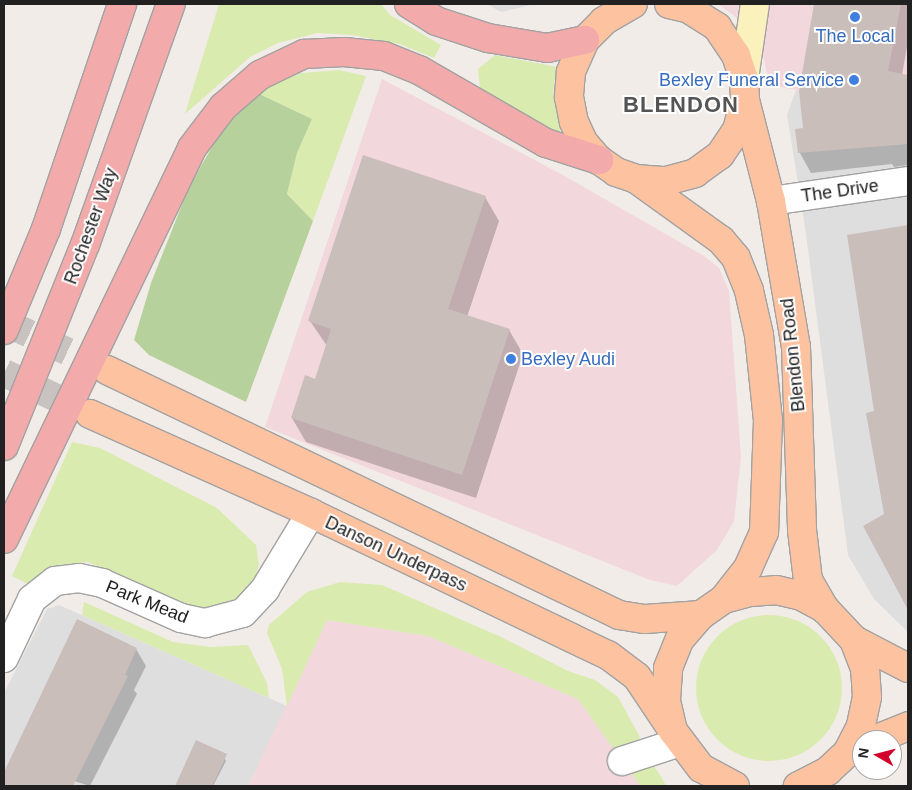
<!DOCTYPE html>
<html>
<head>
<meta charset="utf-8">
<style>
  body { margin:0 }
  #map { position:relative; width:912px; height:790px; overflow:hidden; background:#f2ece8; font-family:Arial,sans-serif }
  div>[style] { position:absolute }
  .residential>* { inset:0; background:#dfdede }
  .commercial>* { inset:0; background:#f2d7dc }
  .grass>* { inset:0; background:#d9ebae }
  .round { border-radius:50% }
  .forest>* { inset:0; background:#b6d19c }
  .shadow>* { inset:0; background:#0003 }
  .building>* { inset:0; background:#cabebb }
  .primary-tunnel>* { height:28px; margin-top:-14px; transform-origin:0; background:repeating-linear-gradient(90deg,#c8c3c0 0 28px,transparent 0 42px) }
  .roads { filter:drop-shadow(1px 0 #a2a2a2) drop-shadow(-1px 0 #a2a2a2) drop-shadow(0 1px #a2a2a2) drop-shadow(0 -1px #a2a2a2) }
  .minor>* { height:28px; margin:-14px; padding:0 14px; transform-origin:14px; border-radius:14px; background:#fff }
  .secondary>* { height:28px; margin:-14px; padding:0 14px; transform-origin:14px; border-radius:14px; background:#fbf1bd }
  .primary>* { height:28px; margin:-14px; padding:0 14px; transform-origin:14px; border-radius:14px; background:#fdc3a1 }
  .trunk>* { height:28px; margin:-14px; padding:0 14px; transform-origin:14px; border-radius:14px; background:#f3aaaa }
  .dots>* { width:14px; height:14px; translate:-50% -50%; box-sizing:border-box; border:2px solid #fff; border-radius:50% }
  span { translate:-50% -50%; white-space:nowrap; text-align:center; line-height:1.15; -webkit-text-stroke:4px #fff; paint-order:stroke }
  .shop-label { font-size:18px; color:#366cbe }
  .right { translate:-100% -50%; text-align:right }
  .left { translate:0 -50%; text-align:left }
  .street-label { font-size:18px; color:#212121 }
  .district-label { font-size:22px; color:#545454; font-weight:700; letter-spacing:1px }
  .frame { position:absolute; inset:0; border:5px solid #212121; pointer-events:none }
  .north { position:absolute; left:852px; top:730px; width:50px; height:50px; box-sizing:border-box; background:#fff; border:1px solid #a6a6a6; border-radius:50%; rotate:278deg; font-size:14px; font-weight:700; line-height:20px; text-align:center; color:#212121 }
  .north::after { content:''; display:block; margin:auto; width:18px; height:22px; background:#d2002a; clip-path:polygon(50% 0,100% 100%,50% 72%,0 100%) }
</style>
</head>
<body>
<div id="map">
  <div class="residential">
    <i style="clip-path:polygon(487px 4px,535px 4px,501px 12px)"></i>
    <i style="clip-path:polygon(796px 90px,908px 110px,908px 632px,874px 599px,848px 555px,805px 227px,787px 115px)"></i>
    <i style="clip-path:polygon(59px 605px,287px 706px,248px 786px,4px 786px,4px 693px,47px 609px)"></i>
  </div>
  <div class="commercial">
    <i style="clip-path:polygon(718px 4px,908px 4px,908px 110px,769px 85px,759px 34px)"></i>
    <i style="clip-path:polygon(382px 79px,561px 174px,704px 256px,719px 268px,729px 291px,741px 457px,734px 521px,717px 550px,677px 586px,650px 580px,265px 427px)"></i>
    <i style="clip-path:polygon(327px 620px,428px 636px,578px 699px,641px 786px,248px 786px)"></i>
  </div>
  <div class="grass">
    <i style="clip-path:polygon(219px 4px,381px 4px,390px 15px,441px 45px,434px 58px,400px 44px,352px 35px,317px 33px,278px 43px,250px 57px,185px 114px)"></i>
    <i style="clip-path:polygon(495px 55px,557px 67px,553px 91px,561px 129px,558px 132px,480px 89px,478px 69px)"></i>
    <i style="clip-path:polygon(339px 70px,366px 76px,313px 221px,287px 194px,297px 153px,312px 119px,255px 92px,301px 73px)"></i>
    <i style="clip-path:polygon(72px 442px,100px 448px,217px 508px,256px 545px,259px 565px,253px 585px,242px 597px,224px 607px,205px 610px,181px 603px,88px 562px,60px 565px,28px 584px,12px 576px)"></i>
    <i style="clip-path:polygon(340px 582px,382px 585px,501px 637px,568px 671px,595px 680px,618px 697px,640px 737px,629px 752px,618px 755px,578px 699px,428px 636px,327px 620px,287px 706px,282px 669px,267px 633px,269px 625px,307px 592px)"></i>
    <i style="clip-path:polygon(84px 602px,173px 642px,210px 647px,248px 645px,267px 683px,269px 698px,82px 615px)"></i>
    <i class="round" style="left:696px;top:615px;width:146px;height:146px"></i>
    <i style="clip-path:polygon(652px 763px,662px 778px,666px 786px,641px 786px,628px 769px)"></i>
  </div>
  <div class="forest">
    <i style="clip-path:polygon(255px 92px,312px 119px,297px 153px,287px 194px,313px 221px,246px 402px,149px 355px,134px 340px,151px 283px,189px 187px,232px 112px)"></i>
  </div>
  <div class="shadow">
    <i style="clip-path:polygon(816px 4px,908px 4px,908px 41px,902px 75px,908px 76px,908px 165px,894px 167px,892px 164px,811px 173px,800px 153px,797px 130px,804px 129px,800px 92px)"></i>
    <i style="clip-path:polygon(485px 197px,499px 221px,467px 317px,509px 330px,523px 354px,476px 498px,306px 442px,292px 418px,316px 380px,327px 346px,310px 321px)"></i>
    <i style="clip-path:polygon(908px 226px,908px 599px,905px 601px,885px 515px,876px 412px,849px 236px)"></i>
    <i style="clip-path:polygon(77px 621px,136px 649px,146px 666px,134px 690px,137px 694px,90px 786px,74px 781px,72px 786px,4px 786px,4px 775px)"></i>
    <i style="clip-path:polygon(197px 742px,221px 752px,226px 761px,213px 786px,176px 786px)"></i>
  </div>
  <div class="building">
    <i style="clip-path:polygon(814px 4px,901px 4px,888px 71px,908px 75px,908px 144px,798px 153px,795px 129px,803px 128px,799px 91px)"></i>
    <i style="clip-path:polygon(363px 155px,486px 196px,448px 309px,510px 329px,462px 475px,291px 418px,305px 375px,315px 379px,331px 329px,308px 321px)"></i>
    <i style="clip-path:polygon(908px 225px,908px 610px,863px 526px,884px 514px,866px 413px,874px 411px,847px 235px)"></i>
    <i style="clip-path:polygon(77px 619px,137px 648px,125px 675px,128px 676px,73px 786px,4px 786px,4px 772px)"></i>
    <i style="clip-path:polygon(196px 740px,227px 754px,212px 786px,175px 786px)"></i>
  </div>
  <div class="primary-tunnel">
    <i style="left:4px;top:322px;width:114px;rotate:25deg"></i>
    <i style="left:4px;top:373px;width:95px;rotate:25.5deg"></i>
  </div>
  <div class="roads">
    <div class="minor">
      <i style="left:771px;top:201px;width:138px;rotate:-8.3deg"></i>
      <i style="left:4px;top:658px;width:65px;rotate:-64.6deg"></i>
      <i style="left:32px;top:599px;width:29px;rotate:-38deg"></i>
      <i style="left:55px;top:581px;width:24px;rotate:-7deg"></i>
      <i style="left:79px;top:578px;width:24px;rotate:12deg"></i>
      <i style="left:102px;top:583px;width:86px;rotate:23.9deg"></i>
      <i style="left:181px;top:618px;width:25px;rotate:12deg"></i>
      <i style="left:205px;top:623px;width:39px;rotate:-15deg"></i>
      <i style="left:243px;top:613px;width:33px;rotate:-47deg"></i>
      <i style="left:265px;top:589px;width:89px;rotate:-58.8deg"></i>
      <i style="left:622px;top:761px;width:61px;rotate:-18.1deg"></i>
    </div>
    <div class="secondary">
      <i style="left:744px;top:79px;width:76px;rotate:-81.7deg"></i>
    </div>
    <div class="primary">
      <i style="left:633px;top:4px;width:34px;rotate:150deg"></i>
      <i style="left:604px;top:21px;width:27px;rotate:135deg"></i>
      <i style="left:585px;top:40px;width:35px;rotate:114deg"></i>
      <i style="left:571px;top:72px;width:25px;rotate:95deg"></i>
      <i style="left:569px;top:97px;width:25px;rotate:79deg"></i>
      <i style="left:574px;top:122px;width:23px;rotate:65deg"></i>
      <i style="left:584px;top:143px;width:23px;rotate:49deg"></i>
      <i style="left:599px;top:160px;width:21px;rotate:35deg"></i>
      <i style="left:616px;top:172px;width:21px;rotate:19deg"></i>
      <i style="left:636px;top:179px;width:105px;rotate:35.7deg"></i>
      <i style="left:721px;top:240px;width:23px;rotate:50deg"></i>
      <i style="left:736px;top:258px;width:35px;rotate:68deg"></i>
      <i style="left:749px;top:291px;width:45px;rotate:77.2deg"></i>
      <i style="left:759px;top:335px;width:85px;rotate:84deg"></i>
      <i style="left:768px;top:420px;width:112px;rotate:92deg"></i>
      <i style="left:764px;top:532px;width:39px;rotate:114deg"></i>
      <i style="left:748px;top:568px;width:39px;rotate:128deg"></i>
      <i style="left:669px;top:4px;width:18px;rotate:13deg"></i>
      <i style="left:687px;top:8px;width:36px;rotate:32deg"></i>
      <i style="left:717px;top:27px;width:34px;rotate:56deg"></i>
      <i style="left:736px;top:55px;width:25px;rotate:72deg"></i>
      <i style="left:744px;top:79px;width:21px;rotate:87deg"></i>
      <i style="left:745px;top:100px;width:104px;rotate:75.6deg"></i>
      <i style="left:771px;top:201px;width:148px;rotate:80.3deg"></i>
      <i style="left:796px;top:347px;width:183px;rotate:88.1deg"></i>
      <i style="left:802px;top:530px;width:50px;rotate:83.2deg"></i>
      <i style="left:808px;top:580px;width:34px;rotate:60deg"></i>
      <i style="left:636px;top:179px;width:30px;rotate:4deg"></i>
      <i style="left:666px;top:181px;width:30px;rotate:-15deg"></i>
      <i style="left:695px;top:173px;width:31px;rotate:-36deg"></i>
      <i style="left:720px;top:155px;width:30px;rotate:-56deg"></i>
      <i style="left:737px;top:130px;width:31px;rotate:-75deg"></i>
      <i style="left:107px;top:370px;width:568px;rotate:25.57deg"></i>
      <i style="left:619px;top:615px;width:26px;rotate:9deg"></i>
      <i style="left:645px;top:619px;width:56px;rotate:-4.1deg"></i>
      <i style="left:90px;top:414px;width:242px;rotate:24.1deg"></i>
      <i style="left:311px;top:513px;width:329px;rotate:25.6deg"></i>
      <i style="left:608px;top:655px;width:36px;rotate:37deg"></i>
      <i style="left:637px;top:677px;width:65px;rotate:56.3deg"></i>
      <i style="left:854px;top:640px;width:61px;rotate:27.4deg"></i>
      <i style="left:874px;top:740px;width:37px;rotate:-22deg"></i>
      <i style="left:735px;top:786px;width:38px;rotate:-152deg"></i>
      <i style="left:701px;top:768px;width:46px;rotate:-127.1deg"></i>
      <i style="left:673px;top:731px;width:32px;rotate:-103deg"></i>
      <i style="left:666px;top:700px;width:32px;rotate:-86deg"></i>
      <i style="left:668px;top:668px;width:31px;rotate:-68deg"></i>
      <i style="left:680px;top:639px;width:32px;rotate:-49deg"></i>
      <i style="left:701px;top:615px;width:28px;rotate:-35deg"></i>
      <i style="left:724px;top:599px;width:27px;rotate:-15deg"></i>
      <i style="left:750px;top:592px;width:26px;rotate:-4deg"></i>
      <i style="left:776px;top:590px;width:26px;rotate:13deg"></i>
      <i style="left:801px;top:596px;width:27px;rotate:28deg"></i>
      <i style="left:825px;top:609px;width:42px;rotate:46.9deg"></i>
      <i style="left:854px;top:640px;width:30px;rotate:69deg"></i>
      <i style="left:865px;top:668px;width:29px;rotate:86deg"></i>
      <i style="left:867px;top:697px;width:30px;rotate:102deg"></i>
      <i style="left:861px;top:726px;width:30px;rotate:117deg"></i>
      <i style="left:847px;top:753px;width:26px;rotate:137deg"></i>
      <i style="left:828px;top:771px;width:34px;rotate:153deg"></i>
    </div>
    <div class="trunk">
      <i style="left:409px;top:4px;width:32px;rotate:32deg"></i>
      <i style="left:436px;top:21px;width:55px;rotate:18.1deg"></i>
      <i style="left:488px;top:38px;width:60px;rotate:9.6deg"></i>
      <i style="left:547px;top:48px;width:39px;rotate:-12deg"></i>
      <i style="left:4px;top:330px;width:109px;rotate:-67.4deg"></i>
      <i style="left:46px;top:229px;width:237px;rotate:-71.3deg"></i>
      <i style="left:4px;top:446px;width:217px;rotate:-68.1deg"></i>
      <i style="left:85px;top:245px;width:256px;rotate:-70.4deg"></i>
      <i style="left:4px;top:539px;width:434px;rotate:-64.3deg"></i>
      <i style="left:192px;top:148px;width:51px;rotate:-52.9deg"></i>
      <i style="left:223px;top:107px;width:49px;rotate:-40.9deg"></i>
      <i style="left:260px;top:75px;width:49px;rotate:-25.5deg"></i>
      <i style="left:304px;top:54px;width:40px;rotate:-2.9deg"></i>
      <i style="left:344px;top:52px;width:40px;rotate:5.7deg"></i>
      <i style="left:384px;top:56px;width:38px;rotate:22deg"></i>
      <i style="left:419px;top:70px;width:146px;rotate:29.9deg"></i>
      <i style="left:546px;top:143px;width:56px;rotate:17.8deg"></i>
    </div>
  </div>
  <div class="dots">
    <i style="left:855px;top:17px;background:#3f7fe0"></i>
    <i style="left:854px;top:80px;background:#3f7fe0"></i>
    <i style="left:511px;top:359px;background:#3f7fe0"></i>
  </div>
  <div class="shop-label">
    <span style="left:855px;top:36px">The Local</span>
    <span class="right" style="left:844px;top:80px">Bexley Funeral Service</span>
    <span class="left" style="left:521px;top:359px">Bexley Audi</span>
  </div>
  <div class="street-label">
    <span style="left:840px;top:191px;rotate:-8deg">The Drive</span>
    <span style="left:91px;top:226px;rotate:-70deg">Rochester Way</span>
    <span style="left:793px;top:355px;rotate:-96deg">Blendon Road</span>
    <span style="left:396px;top:554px;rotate:25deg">Danson Underpass</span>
    <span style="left:147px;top:602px;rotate:22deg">Park Mead</span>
  </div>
  <div class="district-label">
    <span style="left:681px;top:105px">BLENDON</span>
  </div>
  <div class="frame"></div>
  <div class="north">N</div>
</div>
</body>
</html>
